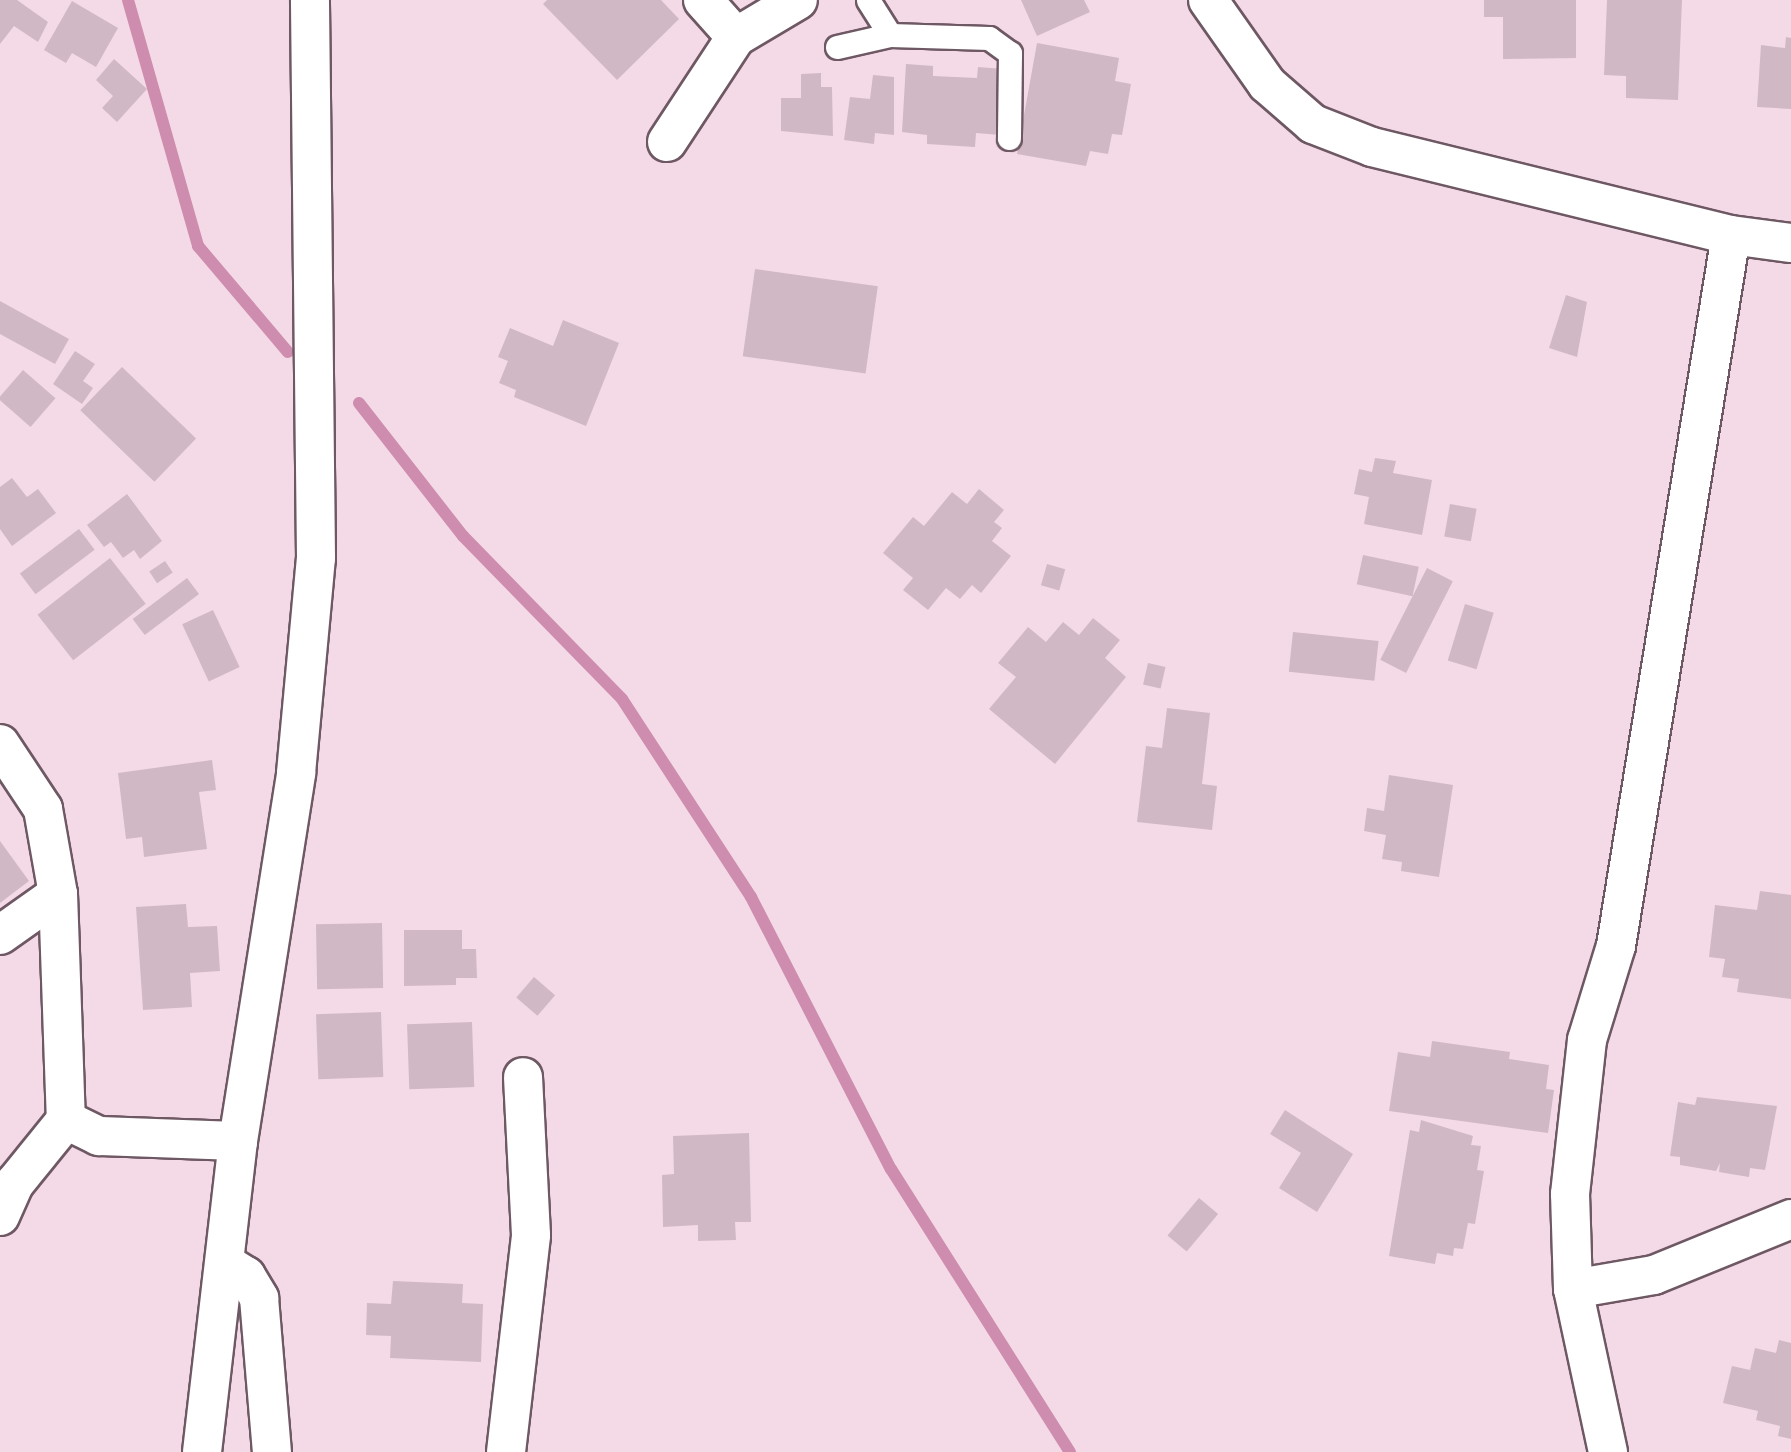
<!DOCTYPE html>
<html>
<head>
<meta charset="utf-8">
<style>
  body { margin:0 }
  #map { position:relative; width:1791px; height:1452px; overflow:hidden; background:#f4dae7; font-family:"PT Sans",sans-serif }
  div>[style] { position:absolute }
  .stream>* { height:12px; margin:-6px; padding:0 6px; transform-origin:6px; border-radius:6px; background:#ce8daf }
  .building>* { inset:0; background:#d1b8c5; transform-origin:0 0 }
  .roads { filter:drop-shadow(2px 0 #6e5863) drop-shadow(-2px 0 #6e5863) drop-shadow(0 2px #6e5863) drop-shadow(0 -2px #6e5863) }
  .service>* { height:23px; margin:-11.5px; padding:0 11.5px; transform-origin:11.5px; border-radius:11.5px; background:#fff }
  .minor>* { height:38px; margin:-19px; padding:0 19px; transform-origin:19px; border-radius:19px; background:#fff }
  span { translate:-50% -50%; white-space:nowrap; text-align:center; line-height:1.15; -webkit-text-stroke:7px #fff; paint-order:stroke }
</style>
</head>
<body>
<div id="map">
  <div class="stream">
    <i style="left:128px;top:0;width:256px;rotate:74.1deg"></i>
    <i style="left:198px;top:246px;width:139px;rotate:49.7deg"></i>
    <i style="left:359px;top:403px;width:169px;rotate:52deg"></i>
    <i style="left:463px;top:536px;width:228px;rotate:45.7deg"></i>
    <i style="left:622px;top:699px;width:236px;rotate:56.9deg"></i>
    <i style="left:751px;top:897px;width:306px;rotate:62.8deg"></i>
    <i style="left:891px;top:1169px;width:335px;rotate:57.7deg"></i>
  </div>
  <div class="building">
    <i style="clip-path:polygon(0 0,17px 0,48px 22px,38px 42px,14px 26px,0 44px)"></i>
    <i style="clip-path:polygon(547px 0,661px 0,679px 19px,617px 80px,543px 4px)"></i>
    <i style="clip-path:polygon(1021px 0,1084px 0,1090px 12px,1037px 36px)"></i>
    <i style="clip-path:polygon(1484px 0,1576px 0,1576px 58px,1503px 59px,1503px 17px,1484px 17px)"></i>
    <i style="clip-path:polygon(1607px 0,1682px 0,1678px 100px,1626px 98px,1626px 76px,1604px 75px)"></i>
    <i style="clip-path:polygon(72px 1px,118px 28px,96px 67px,72px 53px,66px 63px,44px 50px)"></i>
    <i style="clip-path:polygon(1786px 37px,1791px 38px,1791px 109px,1757px 107px,1761px 45px,1785px 48px)"></i>
    <i style="clip-path:polygon(1037px 43px,1119px 58px,1115px 81px,1131px 84px,1122px 135px,1112px 134px,1108px 154px,1090px 151px,1086px 166px,1017px 154px)"></i>
    <i style="clip-path:polygon(114px 59px,147px 89px,117px 122px,102px 108px,113px 96px,96px 80px)"></i>
    <i style="clip-path:polygon(906px 64px,933px 66px,933px 76px,977px 78px,978px 67px,1004px 69px,1000px 135px,976px 133px,975px 147px,927px 144px,927px 135px,902px 132px)"></i>
    <i style="clip-path:polygon(821px 73px,821px 87px,832px 87px,833px 136px,781px 131px,781px 98px,801px 98px,801px 74px)"></i>
    <i style="clip-path:polygon(873px 75px,894px 77px,894px 135px,875px 133px,874px 144px,844px 140px,850px 97px,870px 99px)"></i>
    <i style="left:755px;top:269px;width:124px;height:88px;rotate:8deg"></i>
    <i style="clip-path:polygon(1566px 295px,1587px 302px,1577px 357px,1549px 348px)"></i>
    <i style="clip-path:polygon(0 301px,69px 339px,55px 364px,0 334px)"></i>
    <i style="clip-path:polygon(563px 320px,619px 343px,586px 426px,514px 397px,516px 390px,499px 383px,508px 361px,498px 357px,510px 328px,553px 346px)"></i>
    <i style="clip-path:polygon(75px 351px,95px 364px,83px 381px,93px 388px,82px 404px,53px 384px)"></i>
    <i style="left:122px;top:367px;width:103px;height:60px;rotate:44deg"></i>
    <i style="left:23px;top:370px;width:43px;height:38px;rotate:41deg"></i>
    <i style="clip-path:polygon(1375px 458px,1396px 461px,1393px 473px,1432px 480px,1422px 535px,1364px 524px,1369px 497px,1354px 494px,1359px 469px,1372px 472px)"></i>
    <i style="clip-path:polygon(12px 478px,27px 497px,38px 489px,56px 513px,12px 546px,0 529px,0 487px)"></i>
    <i style="clip-path:polygon(979px 489px,1004px 510px,994px 522px,1002px 528px,992px 541px,1011px 556px,981px 593px,972px 585px,960px 599px,946px 588px,928px 610px,903px 590px,913px 578px,883px 553px,913px 517px,924px 526px,952px 492px,967px 504px)"></i>
    <i style="clip-path:polygon(127px 494px,162px 541px,140px 559px,134px 550px,123px 558px,111px 542px,104px 547px,87px 525px)"></i>
    <i style="left:1450px;top:504px;width:27px;height:33px;rotate:10deg"></i>
    <i style="left:79px;top:529px;width:26px;height:74px;rotate:53deg"></i>
    <i style="left:1363px;top:555px;width:57px;height:30px;rotate:12deg"></i>
    <i style="left:110px;top:558px;width:58px;height:92px;rotate:52deg"></i>
    <i style="left:165px;top:561px;width:14px;height:19px;rotate:56deg"></i>
    <i style="left:1047px;top:564px;width:19px;height:22px;rotate:16deg"></i>
    <i style="left:1427px;top:568px;width:29px;height:103px;rotate:27deg"></i>
    <i style="left:187px;top:578px;width:20px;height:68px;rotate:53deg"></i>
    <i style="left:1465px;top:604px;width:30px;height:59px;rotate:17deg"></i>
    <i style="left:213px;top:610px;width:63px;height:34px;rotate:65deg"></i>
    <i style="clip-path:polygon(1093px 618px,1120px 640px,1105px 658px,1126px 677px,1055px 764px,989px 709px,1016px 677px,998px 663px,1028px 627px,1046px 642px,1063px 622px,1079px 635px)"></i>
    <i style="left:1293px;top:632px;width:86px;height:40px;rotate:6deg"></i>
    <i style="left:1148px;top:663px;width:18px;height:22px;rotate:13deg"></i>
    <i style="clip-path:polygon(1167px 708px,1210px 713px,1202px 784px,1217px 786px,1212px 830px,1137px 822px,1146px 746px,1162px 748px)"></i>
    <i style="clip-path:polygon(212px 760px,216px 790px,199px 792px,207px 849px,144px 857px,142px 837px,126px 839px,118px 773px)"></i>
    <i style="clip-path:polygon(1389px 775px,1453px 785px,1439px 877px,1401px 871px,1402px 862px,1382px 859px,1386px 835px,1364px 831px,1367px 808px,1384px 811px)"></i>
    <i style="clip-path:polygon(0 841px,29px 881px,0 903px)"></i>
    <i style="clip-path:polygon(1760px 891px,1791px 895px,1791px 999px,1737px 992px,1739px 979px,1722px 977px,1725px 959px,1709px 957px,1715px 905px,1757px 910px)"></i>
    <i style="clip-path:polygon(186px 904px,188px 927px,217px 926px,220px 971px,190px 973px,192px 1007px,143px 1010px,136px 907px)"></i>
    <i style="left:382px;top:923px;width:65px;height:66px;rotate:89deg"></i>
    <i style="clip-path:polygon(404px 930px,462px 930px,462px 949px,476px 949px,477px 978px,456px 978px,456px 985px,404px 986px)"></i>
    <i style="left:534px;top:977px;width:28px;height:27px;rotate:41deg"></i>
    <i style="left:381px;top:1012px;width:65px;height:65px;rotate:88deg"></i>
    <i style="left:472px;top:1022px;width:65px;height:65px;rotate:88deg"></i>
    <i style="clip-path:polygon(1432px 1041px,1510px 1052px,1509px 1059px,1549px 1065px,1546px 1089px,1554px 1090px,1548px 1133px,1389px 1111px,1398px 1052px,1430px 1057px)"></i>
    <i style="clip-path:polygon(1697px 1097px,1777px 1106px,1765px 1170px,1750px 1168px,1749px 1177px,1719px 1172px,1720px 1163px,1716px 1171px,1680px 1165px,1680px 1157px,1670px 1156px,1678px 1102px,1695px 1105px)"></i>
    <i style="clip-path:polygon(1285px 1110px,1353px 1154px,1317px 1212px,1279px 1188px,1301px 1153px,1270px 1134px)"></i>
    <i style="clip-path:polygon(1421px 1120px,1473px 1136px,1471px 1145px,1481px 1146px,1477px 1170px,1484px 1171px,1475px 1224px,1468px 1223px,1463px 1249px,1454px 1248px,1453px 1256px,1437px 1253px,1435px 1264px,1389px 1256px,1410px 1130px,1419px 1132px)"></i>
    <i style="clip-path:polygon(749px 1133px,751px 1222px,735px 1222px,736px 1240px,698px 1241px,698px 1225px,663px 1227px,662px 1175px,674px 1174px,673px 1136px)"></i>
    <i style="left:1199px;top:1198px;width:25px;height:49px;rotate:40deg"></i>
    <i style="clip-path:polygon(393px 1281px,463px 1284px,462px 1303px,483px 1304px,481px 1362px,390px 1358px,391px 1336px,366px 1335px,367px 1303px,391px 1304px)"></i>
    <i style="clip-path:polygon(1779px 1340px,1791px 1343px,1791px 1439px,1778px 1436px,1780px 1426px,1756px 1420px,1758px 1411px,1723px 1403px,1732px 1366px,1750px 1370px,1755px 1348px,1776px 1353px)"></i>
  </div>
  <div class="roads">
    <div class="service">
      <i style="left:868px;top:0;width:41px;rotate:57.8deg"></i>
      <i style="left:837px;top:47px;width:54px;rotate:-12.8deg"></i>
      <i style="left:890px;top:35px;width:99px;rotate:1.7deg"></i>
      <i style="left:989px;top:38px;width:26px;rotate:36deg"></i>
      <i style="left:1010px;top:53px;width:85px;rotate:90.7deg"></i>
    </div>
    <div class="minor">
      <i style="left:703px;top:0;width:50px;rotate:48.3deg"></i>
      <i style="left:1208px;top:0;width:103px;rotate:54.9deg"></i>
      <i style="left:1267px;top:84px;width:61px;rotate:41deg"></i>
      <i style="left:1313px;top:124px;width:63px;rotate:21.3deg"></i>
      <i style="left:1372px;top:147px;width:370px;rotate:13.8deg"></i>
      <i style="left:1731px;top:235px;width:61px;rotate:7.6deg"></i>
      <i style="left:667px;top:142px;width:126px;rotate:-56.7deg"></i>
      <i style="left:736px;top:37px;width:72px;rotate:-30.8deg"></i>
      <i style="left:0;top:744px;width:78px;rotate:56.5deg"></i>
      <i style="left:43px;top:809px;width:86px;rotate:80deg"></i>
      <i style="left:58px;top:894px;width:226px;rotate:88deg"></i>
      <i style="left:66px;top:1120px;width:37px;rotate:26deg"></i>
      <i style="left:99px;top:1136px;width:139px;rotate:2.1deg"></i>
      <i style="left:0;top:935px;width:71px;rotate:-35.3deg"></i>
      <i style="left:0;top:1216px;width:36px;rotate:-66deg"></i>
      <i style="left:15px;top:1183px;width:81px;rotate:-51deg"></i>
      <i style="left:225px;top:1263px;width:25px;rotate:32deg"></i>
      <i style="left:246px;top:1276px;width:26px;rotate:59deg"></i>
      <i style="left:259px;top:1298px;width:155px;rotate:85.2deg"></i>
      <i style="left:1573px;top:1289px;width:82px;rotate:-9.8deg"></i>
      <i style="left:1654px;top:1275px;width:148px;rotate:-22.2deg"></i>
      <i style="left:202px;top:1452px;width:313px;rotate:-83.4deg"></i>
      <i style="left:238px;top:1141px;width:373px;rotate:-81deg"></i>
      <i style="left:296px;top:773px;width:216px;rotate:-84.7deg"></i>
      <i style="left:316px;top:558px;width:558px;rotate:-90.62deg"></i>
      <i style="left:506px;top:1452px;width:218px;rotate:-83.4deg"></i>
      <i style="left:531px;top:1235px;width:158px;rotate:-92.9deg"></i>
      <i style="left:1608px;top:1452px;width:167px;rotate:-102.1deg"></i>
      <i style="left:1573px;top:1289px;width:95px;rotate:-91.8deg"></i>
      <i style="left:1570px;top:1194px;width:155px;rotate:-83.7deg"></i>
      <i style="left:1587px;top:1040px;width:98px;rotate:-72.9deg"></i>
      <i style="left:1616px;top:946px;width:720px;rotate:-80.81deg"></i>
    </div>
  </div>
</div>
</body>
</html>
